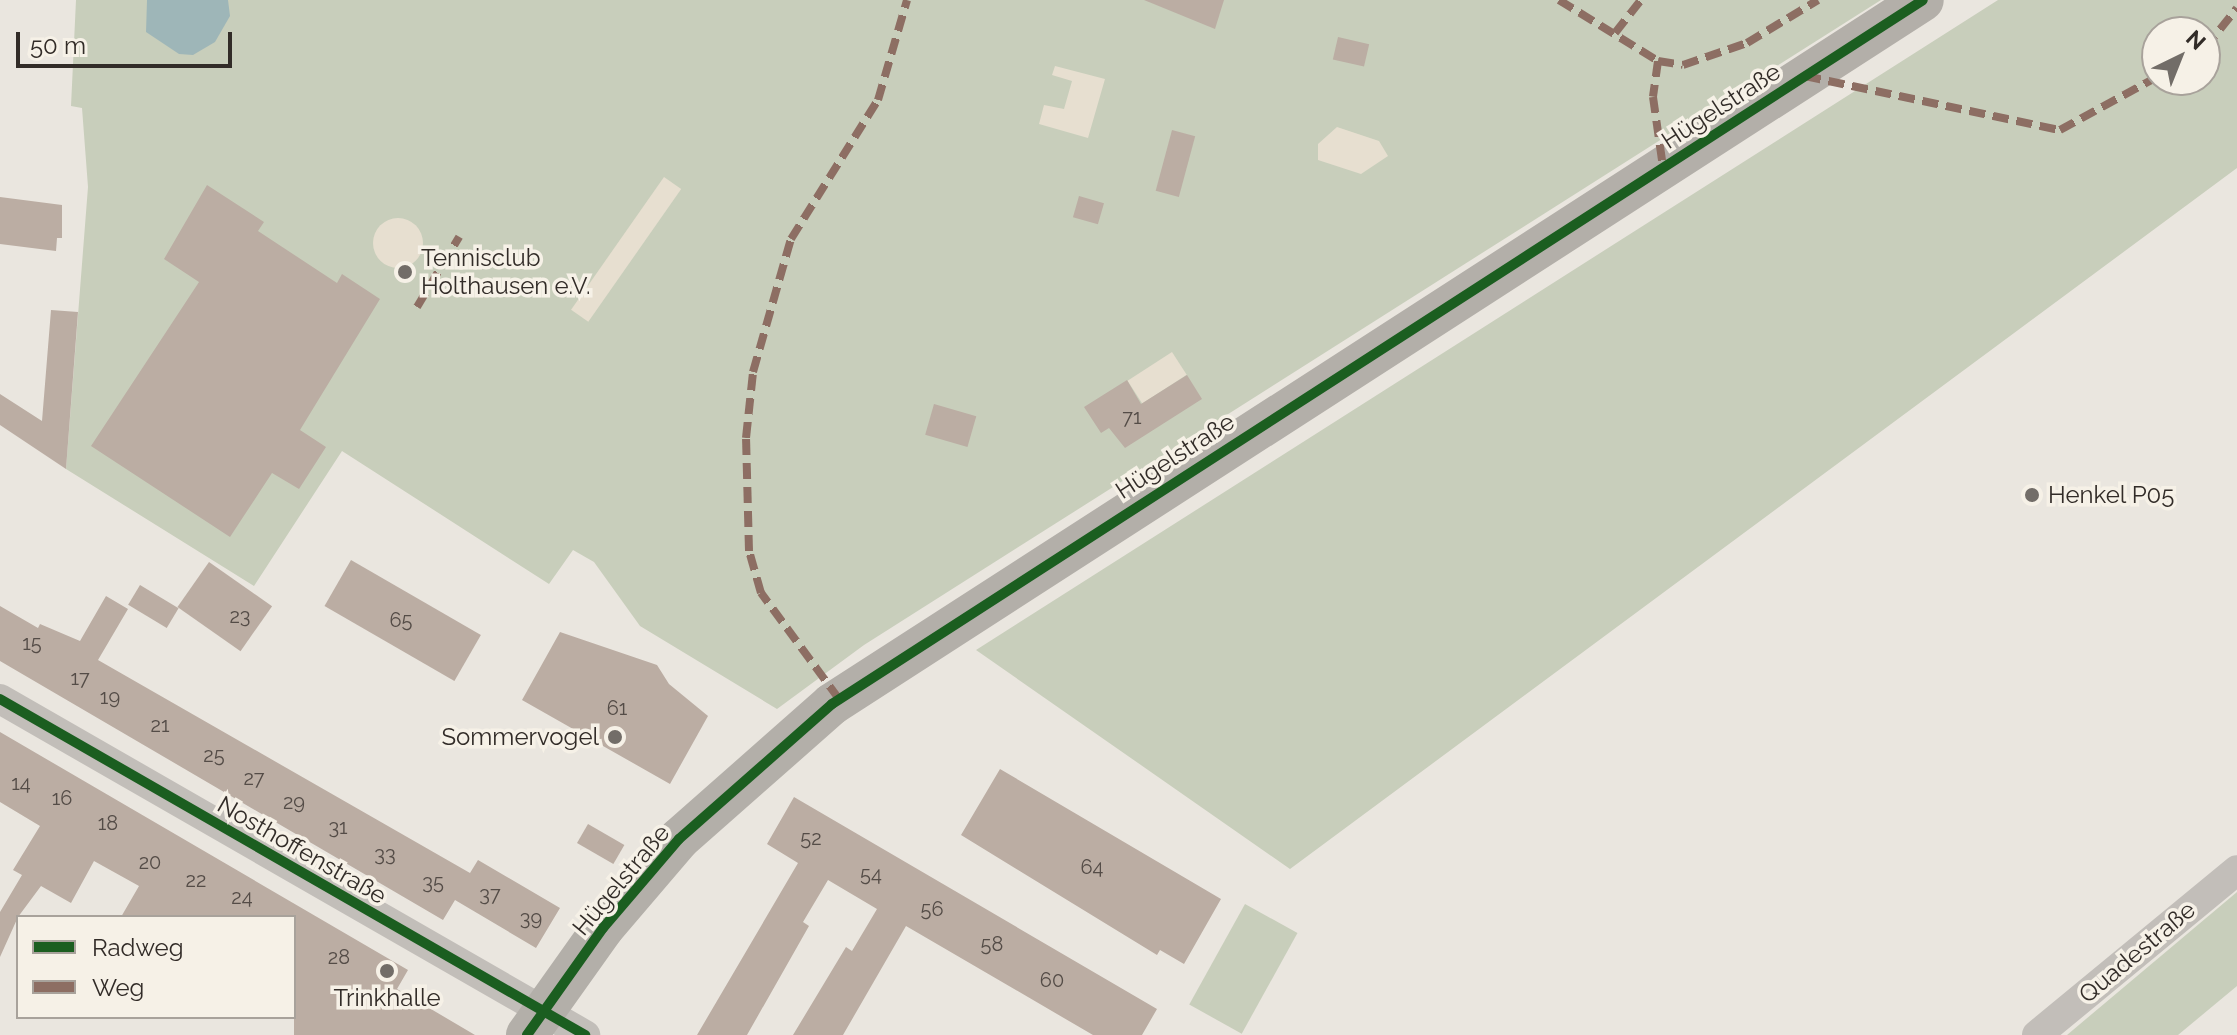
<!DOCTYPE html>
<html>
<head>
<meta charset="utf-8">
<style>
  body { margin:0 }
  #map { position:relative; width:2237px; height:1035px; overflow:hidden; background:#eae6df; font-family:Raleway,sans-serif }
  div>[style] { position:absolute }
  .green>* { inset:0; background:#c8cebb; transform-origin:0 0 }
  .plaza>* { inset:0; background:#e7dfd0; transform-origin:0 0 }
  .round { border-radius:50% }
  .water>* { inset:0; background:#9eb6b8 }
  .building>* { inset:0; background:#bbada3; transform-origin:0 0 }
  .street>* { height:30px; margin:-15px; padding:0 15px; transform-origin:15px; border-radius:15px; background:#c2beb9 }
  .secondary>* { height:42px; margin:-21px; padding:0 21px; transform-origin:21px; border-radius:21px; background:#b3afa9 }
  .quiet>* { height:8px; margin-top:-4px; transform-origin:0; background:repeating-linear-gradient(90deg,#8d6e63 0 16px,transparent 0 24px) }
  .cycleway>* { height:10px; margin:-5px; padding:0 5px; transform-origin:5px; border-radius:5px; background:#1b5e20 }
  .dots>* { width:22px; height:22px; translate:-50% -50%; box-sizing:border-box; border:4px solid #f6f1e7; border-radius:50% }
  span { translate:-50% -50%; white-space:nowrap; text-align:center; line-height:1.15; -webkit-text-stroke:7px #f6f1e7; paint-order:stroke }
  .number-label { font-size:20px; color:#544c47 }
  .number-label span { -webkit-text-stroke-width:0 }
  .street-label { font-size:24px; color:#322c28 }
  .poi-label { font-size:24px; color:#322c28 }
  .left { translate:0 -50%; text-align:left }
  .right { translate:-100% -50%; text-align:right }
  .legend { position:absolute; left:16px; top:915px; width:280px; height:104px; box-sizing:border-box; background:#f6f1e7; border:2px solid #a8a29b; margin:0; padding:10px 14px; list-style:none; font-size:24px; color:#322c28 }
  .legend li { display:flex; align-items:center; gap:16px; height:40px }
  .legend b { width:40px; border:2px solid #a8a29b }
  .north { position:absolute; left:2141px; top:16px; width:80px; height:80px; box-sizing:border-box; background:#f6f1e7; border:2px solid #a8a29b; border-radius:50%; rotate:43deg; font-size:22px; font-weight:700; line-height:32px; text-align:center; color:#322c28 }
  .north::after { content:''; display:block; margin:auto; width:28px; height:36px; background:#726d68; clip-path:polygon(50% 0,100% 100%,50% 72%,0 100%) }
  .scale { position:absolute; left:16px; top:32px; width:216px; height:36px; box-sizing:border-box; border:4px solid #322c28; border-top:0; padding-left:10px; font-size:24px; line-height:28px; white-space:nowrap; color:#322c28; -webkit-text-stroke:6px #f6f1e7; paint-order:stroke }
</style>
</head>
<body>
<div id="map">
  <div class="green">
    <i style="clip-path:polygon(76px 0,1881px 0,864px 645px,777px 709px,640px 626px,594px 562px,573px 550px,549px 584px,342px 451px,254px 586px,66px 469px,88px 187px,82px 108px,71px 106px)"></i>
    <i style="clip-path:polygon(evenodd,1998px 0,2237px 0,2237px 168px,1290px 869px,976px 650px,1998px 0,2157px 32px,2205px 32px,2205px 80px,2157px 80px,2157px 32px)"></i>
    <i style="clip-path:polygon(2237px 892px,2237px 986px,2178px 1035px,2067px 1035px)"></i>
    <i style="left:1245px;top:904px;width:60px;height:115px;rotate:29deg"></i>
  </div>
  <div class="plaza">
    <i style="clip-path:polygon(1055px 66px,1105px 79px,1088px 138px,1039px 124px,1044px 105px,1064px 109px,1072px 81px,1052px 75px)"></i>
    <i style="clip-path:polygon(1337px 127px,1379px 141px,1388px 156px,1361px 174px,1318px 160px,1318px 144px)"></i>
    <i style="left:664px;top:177px;width:21px;height:162px;rotate:35deg"></i>
    <i class="round" style="left:373px;top:218px;width:50px;height:50px"></i>
    <i style="left:1172px;top:352px;width:27px;height:53px;rotate:57deg"></i>
  </div>
  <div class="water">
    <i style="clip-path:polygon(147px 0,228px 0,230px 16px,215px 42px,193px 55px,179px 54px,146px 32px)"></i>
  </div>
  <div class="building">
    <i style="clip-path:polygon(1144px 0,1224px 0,1215px 29px)"></i>
    <i style="left:1338px;top:37px;width:32px;height:23px;rotate:13deg"></i>
    <i style="left:1172px;top:130px;width:24px;height:63px;rotate:15deg"></i>
    <i style="clip-path:polygon(207px 185px,264px 222px,258px 231px,337px 283px,342px 274px,380px 299px,300px 430px,326px 447px,299px 489px,272px 473px,230px 537px,91px 446px,199px 282px,164px 259px)"></i>
    <i style="left:1079px;top:196px;width:26px;height:22px;rotate:16deg"></i>
    <i style="clip-path:polygon(0 197px,62px 205px,62px 238px,57px 238px,56px 251px,0 244px)"></i>
    <i style="clip-path:polygon(51px 310px,78px 312px,66px 469px,0 425px,0 394px,42px 421px)"></i>
    <i style="clip-path:polygon(1187px 375px,1202px 399px,1125px 448px,1109px 428px,1101px 433px,1084px 407px,1127px 380px,1141px 404px)"></i>
    <i style="left:934px;top:404px;width:44px;height:32px;rotate:16deg"></i>
    <i style="left:351px;top:560px;width:150px;height:53px;rotate:30deg"></i>
    <i style="left:209px;top:562px;width:77px;height:55px;rotate:35deg"></i>
    <i style="left:140px;top:585px;width:45px;height:23px;rotate:31deg"></i>
    <i style="clip-path:polygon(106px 596px,128px 609px,98px 660px,470px 873px,478px 860px,560px 908px,536px 948px,455px 900px,443px 920px,0 661px,0 606px,38px 628px,40px 624px,80px 641px)"></i>
    <i style="clip-path:polygon(560px 632px,657px 665px,669px 684px,708px 716px,670px 784px,522px 700px)"></i>
    <i style="clip-path:polygon(0 732px,408px 970px,397px 989px,475px 1035px,294px 1035px,294px 917px,121px 917px,139px 886px,94px 861px,71px 903px,41px 886px,18px 917px,0 957px,0 912px,22px 875px,13px 870px,40px 826px,0 802px)"></i>
    <i style="clip-path:polygon(1000px 769px,1221px 899px,1184px 964px,1160px 950px,1157px 955px,961px 835px)"></i>
    <i style="clip-path:polygon(794px 797px,1157px 1009px,1142px 1035px,1093px 1035px,906px 926px,843px 1035px,793px 1035px,846px 947px,852px 951px,877px 909px,828px 880px,803px 922px,809px 926px,747px 1035px,697px 1035px,798px 863px,767px 844px)"></i>
    <i style="left:588px;top:824px;width:42px;height:22px;rotate:30deg"></i>
  </div>
  <div class="street">
    <i style="left:0;top:699px;width:675px;rotate:29.87deg"></i>
    <i style="left:2037px;top:1035px;width:259px;rotate:-39.5deg"></i>
  </div>
  <div class="secondary">
    <i style="left:527px;top:1035px;width:131px;rotate:-54.6deg"></i>
    <i style="left:603px;top:928px;width:117px;rotate:-49.5deg"></i>
    <i style="left:679px;top:839px;width:204px;rotate:-41.4deg"></i>
    <i style="left:832px;top:704px;width:1298px;rotate:-32.83deg"></i>
  </div>
  <div class="quiet">
    <i style="left:1559px;top:0;width:116px;rotate:31.6deg"></i>
    <i style="left:1658px;top:61px;width:25px;rotate:9deg"></i>
    <i style="left:1683px;top:65px;width:68px;rotate:-19deg"></i>
    <i style="left:1747px;top:43px;width:83px;rotate:-31.2deg"></i>
    <i style="left:1615px;top:33px;width:42px;rotate:-51.8deg"></i>
    <i style="left:2205px;top:48px;width:51px;rotate:-51.3deg"></i>
    <i style="left:1658px;top:61px;width:36px;rotate:98deg"></i>
    <i style="left:1653px;top:97px;width:71px;rotate:81.9deg"></i>
    <i style="left:1805px;top:76px;width:261px;rotate:12deg"></i>
    <i style="left:2060px;top:130px;width:111px;rotate:-28.7deg"></i>
    <i style="left:417px;top:307px;width:82px;rotate:-59deg"></i>
    <i style="left:839px;top:699px;width:132px;rotate:-126.3deg"></i>
    <i style="left:761px;top:593px;width:44px;rotate:-105.9deg"></i>
    <i style="left:749px;top:551px;width:113px;rotate:-91.5deg"></i>
    <i style="left:746px;top:438px;width:66px;rotate:-83.9deg"></i>
    <i style="left:753px;top:372px;width:138px;rotate:-74.1deg"></i>
    <i style="left:791px;top:239px;width:164px;rotate:-58deg"></i>
    <i style="left:878px;top:100px;width:104px;rotate:-73.8deg"></i>
  </div>
  <div class="cycleway">
    <i style="left:0;top:699px;width:675px;rotate:29.87deg"></i>
    <i style="left:527px;top:1035px;width:131px;rotate:-54.6deg"></i>
    <i style="left:603px;top:928px;width:117px;rotate:-49.5deg"></i>
    <i style="left:679px;top:839px;width:204px;rotate:-41.4deg"></i>
    <i style="left:832px;top:704px;width:1298px;rotate:-32.83deg"></i>
  </div>
  <div class="dots">
    <i style="left:405px;top:272px;background:#726d68"></i>
    <i style="left:2032px;top:495px;background:#726d68"></i>
    <i style="left:615px;top:737px;background:#726d68"></i>
    <i style="left:387px;top:971px;background:#726d68"></i>
  </div>
  <div class="number-label">
    <span style="left:1132px;top:417px">71</span>
    <span style="left:240px;top:616px">23</span>
    <span style="left:401px;top:620px">65</span>
    <span style="left:32px;top:643px">15</span>
    <span style="left:80px;top:678px">17</span>
    <span style="left:110px;top:697px">19</span>
    <span style="left:617px;top:708px">61</span>
    <span style="left:160px;top:725px">21</span>
    <span style="left:214px;top:755px">25</span>
    <span style="left:254px;top:778px">27</span>
    <span style="left:21px;top:783px">14</span>
    <span style="left:62px;top:798px">16</span>
    <span style="left:294px;top:802px">29</span>
    <span style="left:108px;top:823px">18</span>
    <span style="left:338px;top:827px">31</span>
    <span style="left:811px;top:838px">52</span>
    <span style="left:385px;top:854px">33</span>
    <span style="left:150px;top:862px">20</span>
    <span style="left:1092px;top:867px">64</span>
    <span style="left:871px;top:874px">54</span>
    <span style="left:196px;top:880px">22</span>
    <span style="left:433px;top:882px">35</span>
    <span style="left:490px;top:894px">37</span>
    <span style="left:242px;top:897px">24</span>
    <span style="left:932px;top:909px">56</span>
    <span style="left:531px;top:918px">39</span>
    <span style="left:992px;top:944px">58</span>
    <span style="left:339px;top:957px">28</span>
    <span style="left:1052px;top:980px">60</span>
  </div>
  <div class="street-label">
    <span style="left:1721px;top:106px;rotate:-33deg">Hügelstraße</span>
    <span style="left:1175px;top:456px;rotate:-33deg">Hügelstraße</span>
    <span style="left:302px;top:850px;rotate:30deg">Nosthoffenstraße</span>
    <span style="left:621px;top:880px;rotate:-50deg">Hügelstraße</span>
    <span style="left:2137px;top:952px;rotate:-40deg">Quadestraße</span>
  </div>
  <div class="poi-label">
    <span class="left" style="left:421px;top:272px">Tennisclub<br>Holthausen e.V.</span>
    <span class="left" style="left:2048px;top:495px">Henkel P05</span>
    <span class="right" style="left:599px;top:737px">Sommervogel</span>
    <span style="left:387px;top:998px">Trinkhalle</span>
  </div>
  <ul class="legend">
  <li><b style="height:10px;background:#1b5e20"></b>Radweg</li>
  <li><b style="height:10px;background:#8d6e63"></b>Weg</li>
  </ul>
  <div class="north">N</div>
  <div class="scale">50 m</div>
</div>
</body>
</html>
